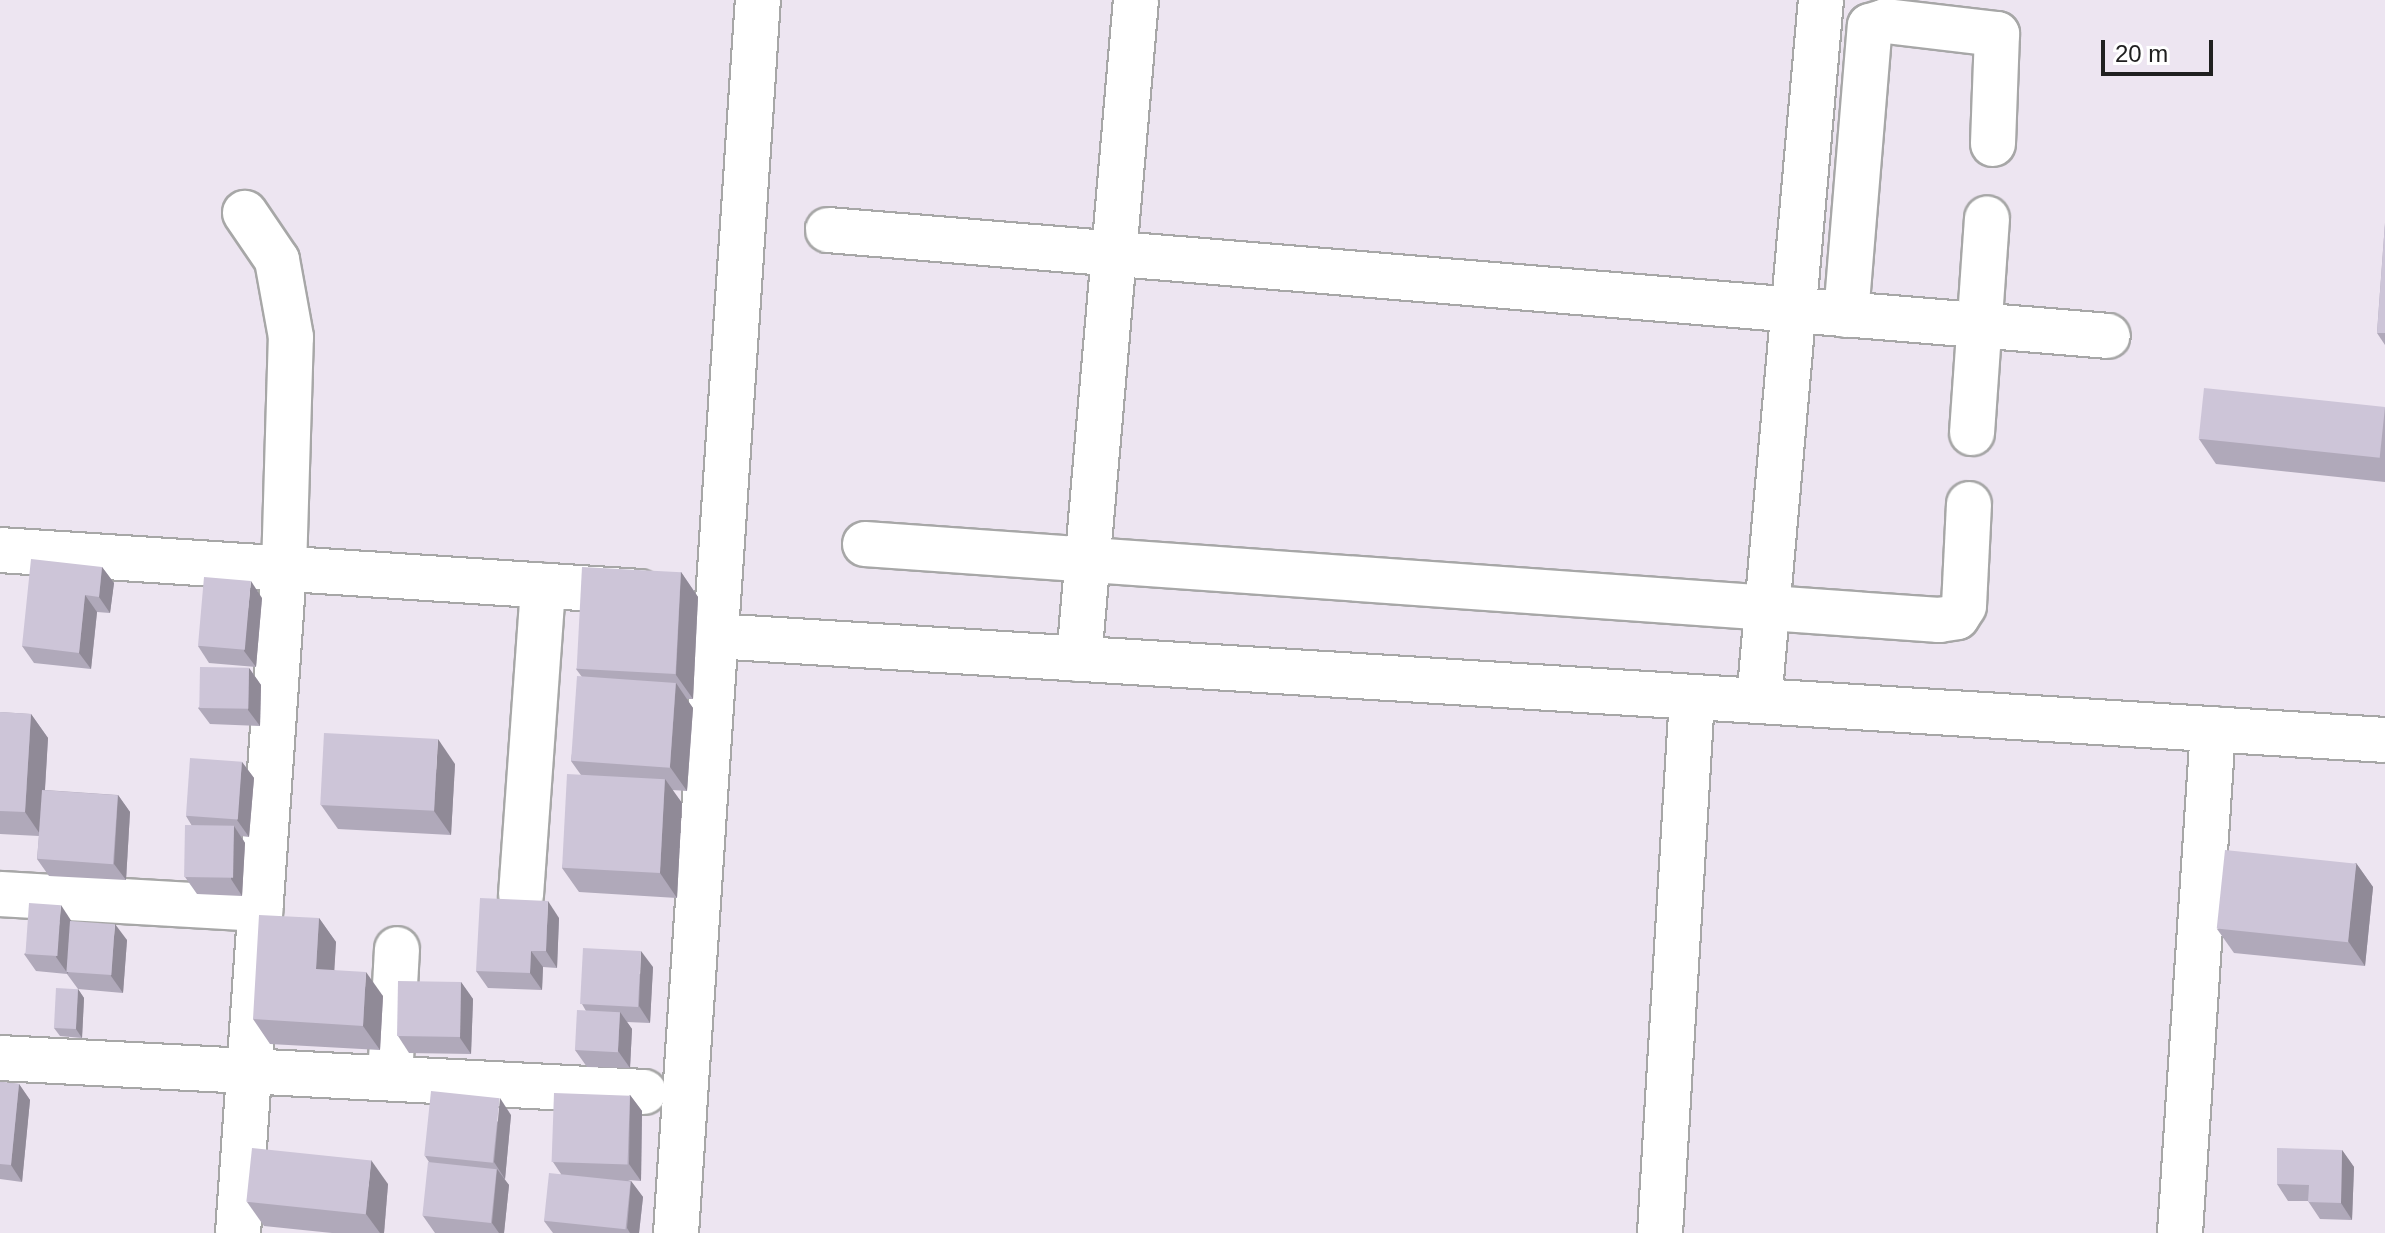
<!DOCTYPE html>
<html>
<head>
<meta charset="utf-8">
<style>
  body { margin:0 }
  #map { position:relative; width:2385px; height:1233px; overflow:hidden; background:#ede5f1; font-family:Helvetica,sans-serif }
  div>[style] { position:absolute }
  .roads { filter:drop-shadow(2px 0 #a7a7a7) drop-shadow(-2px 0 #a7a7a7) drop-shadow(0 2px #a7a7a7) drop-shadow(0 -2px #a7a7a7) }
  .minor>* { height:44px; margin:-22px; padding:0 22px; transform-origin:22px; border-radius:22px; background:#fff }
  .wall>* { inset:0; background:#b0a9ba }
  .shaded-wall>* { inset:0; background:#908a97 }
  .building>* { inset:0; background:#cdc5d8; transform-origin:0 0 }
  span { translate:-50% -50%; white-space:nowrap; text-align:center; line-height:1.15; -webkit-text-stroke:6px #fff; paint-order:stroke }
  .scale { position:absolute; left:2101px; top:40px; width:112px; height:36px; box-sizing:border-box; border:4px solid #202020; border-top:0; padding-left:10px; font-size:24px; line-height:28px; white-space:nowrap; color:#202020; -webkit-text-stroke:6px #fff; paint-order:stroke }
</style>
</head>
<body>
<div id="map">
  <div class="roads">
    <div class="minor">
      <i style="left:828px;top:230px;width:1284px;rotate:4.73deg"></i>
      <i style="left:1846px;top:315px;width:290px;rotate:-85.3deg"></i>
      <i style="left:1870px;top:26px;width:17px;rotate:-17deg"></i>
      <i style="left:1886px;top:21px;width:112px;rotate:6.7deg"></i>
      <i style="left:1997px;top:34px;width:110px;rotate:92.1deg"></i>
      <i style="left:1972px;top:433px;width:215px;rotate:-86deg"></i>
      <i style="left:865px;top:544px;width:1077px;rotate:4.05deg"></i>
      <i style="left:1939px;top:620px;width:18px;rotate:-9deg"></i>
      <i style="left:1957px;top:617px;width:13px;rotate:-58deg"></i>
      <i style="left:1964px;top:606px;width:102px;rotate:-87.2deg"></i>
      <i style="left:0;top:550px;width:641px;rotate:3.75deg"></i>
      <i style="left:714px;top:636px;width:1674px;rotate:3.56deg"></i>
      <i style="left:1079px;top:659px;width:661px;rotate:-85.06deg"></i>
      <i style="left:1759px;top:701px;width:704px;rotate:-84.95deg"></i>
      <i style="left:0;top:894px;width:261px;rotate:3.3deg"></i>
      <i style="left:521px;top:895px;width:310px;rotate:-85.9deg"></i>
      <i style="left:0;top:1058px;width:645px;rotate:3.02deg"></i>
      <i style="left:390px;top:1078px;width:129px;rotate:-86.9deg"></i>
      <i style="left:238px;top:1233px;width:666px;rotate:-86.04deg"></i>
      <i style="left:284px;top:569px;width:232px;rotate:-88.3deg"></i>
      <i style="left:291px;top:337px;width:78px;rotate:-100.3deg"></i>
      <i style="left:277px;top:260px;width:57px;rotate:-124.2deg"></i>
      <i style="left:676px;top:1233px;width:1236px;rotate:-86.2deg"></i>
      <i style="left:1660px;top:1233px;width:537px;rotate:-86.58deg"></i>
      <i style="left:2180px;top:1233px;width:505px;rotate:-86.25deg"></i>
    </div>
  </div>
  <div class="wall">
    <i style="clip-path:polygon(2385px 223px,2385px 345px,2377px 333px)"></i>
    <i style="clip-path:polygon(2385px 408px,2385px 482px,2216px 464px,2199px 439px)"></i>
    <i style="clip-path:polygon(102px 567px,114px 583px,110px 613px,97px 612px,91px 669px,34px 663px,22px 646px)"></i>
    <i style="clip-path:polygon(681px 572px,698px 597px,693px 699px,686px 699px,693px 708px,687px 791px,672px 790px,682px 803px,677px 898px,579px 892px,562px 868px,581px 775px,571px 761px,582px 677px,576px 669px)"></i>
    <i style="clip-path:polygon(262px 598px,256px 667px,209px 663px,198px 646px)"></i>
    <i style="clip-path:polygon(249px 668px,261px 685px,260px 726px,210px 724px,198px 708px)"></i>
    <i style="clip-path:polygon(0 712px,31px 714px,48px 738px,45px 790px,118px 795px,130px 812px,126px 880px,49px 876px,37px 859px,39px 836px,0 834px)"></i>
    <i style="clip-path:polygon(242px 762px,254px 778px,249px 837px,241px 836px,245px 843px,242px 896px,197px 894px,185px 877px,192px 826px,186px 816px)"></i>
    <i style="clip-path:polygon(455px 764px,451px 835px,338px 829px,321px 805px)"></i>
    <i style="clip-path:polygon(2356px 863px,2373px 887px,2365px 966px,2234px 953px,2217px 929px)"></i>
    <i style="clip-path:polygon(319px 918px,336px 942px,334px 970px,383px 996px,380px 1050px,270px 1044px,253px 1019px)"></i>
    <i style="clip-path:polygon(559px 918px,557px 968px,543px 967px,542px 990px,488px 988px,476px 971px)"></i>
    <i style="clip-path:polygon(72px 921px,127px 940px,123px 993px,78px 989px,84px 998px,82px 1038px,60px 1036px,54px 1028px,78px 989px,67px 974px,36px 971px,24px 954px)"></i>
    <i style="clip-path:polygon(653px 967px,650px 1023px,627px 1022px,632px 1029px,630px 1068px,587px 1067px,575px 1050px,586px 1011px,582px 1004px)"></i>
    <i style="clip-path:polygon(461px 982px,473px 999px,471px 1054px,409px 1053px,398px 1036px)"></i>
    <i style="clip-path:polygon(0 1082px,19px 1084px,30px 1100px,22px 1182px,0 1179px)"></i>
    <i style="clip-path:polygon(630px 1095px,642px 1111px,641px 1181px,628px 1180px,631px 1181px,643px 1197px,639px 1233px,553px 1233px,544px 1221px,561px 1174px,553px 1162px)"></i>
    <i style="clip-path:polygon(511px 1115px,505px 1179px,504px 1179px,509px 1185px,504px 1233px,435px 1233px,423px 1216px,429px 1162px,425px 1156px)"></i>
    <i style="clip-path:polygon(2342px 1150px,2354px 1167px,2352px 1220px,2320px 1219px,2308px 1201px,2288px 1201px,2277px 1184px)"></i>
    <i style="clip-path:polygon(388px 1184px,384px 1233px,332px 1233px,264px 1226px,247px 1202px)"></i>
  </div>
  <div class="shaded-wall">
    <i style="clip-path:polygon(102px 567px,114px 583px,110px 613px,99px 597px)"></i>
    <i style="clip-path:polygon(681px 572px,698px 597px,693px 699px,676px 675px)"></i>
    <i style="clip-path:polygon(251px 581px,262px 598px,256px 667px,244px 651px)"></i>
    <i style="clip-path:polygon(85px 595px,97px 612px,91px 669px,79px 653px)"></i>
    <i style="clip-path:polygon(249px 668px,261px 685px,260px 726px,248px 710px)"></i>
    <i style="clip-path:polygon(676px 683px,693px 708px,687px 791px,670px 767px)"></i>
    <i style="clip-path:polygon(31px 714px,48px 738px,42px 837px,25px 812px)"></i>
    <i style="clip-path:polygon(438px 739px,455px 764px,451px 835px,434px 811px)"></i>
    <i style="clip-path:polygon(242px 762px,254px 778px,249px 837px,237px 820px)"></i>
    <i style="clip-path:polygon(665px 779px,682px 803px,677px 898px,660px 873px)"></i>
    <i style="clip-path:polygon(118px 795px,130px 812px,126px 880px,114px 864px)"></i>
    <i style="clip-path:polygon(234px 826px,245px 843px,242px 896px,231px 879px)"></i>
    <i style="clip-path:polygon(2356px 863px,2373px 887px,2365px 966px,2348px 941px)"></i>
    <i style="clip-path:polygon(548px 901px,559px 918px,557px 968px,546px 951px)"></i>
    <i style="clip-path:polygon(61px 905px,72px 922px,68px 974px,56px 957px)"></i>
    <i style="clip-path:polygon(319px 918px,336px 942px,333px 993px,316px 969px)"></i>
    <i style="clip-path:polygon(115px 924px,127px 940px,123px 993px,111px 976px)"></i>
    <i style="clip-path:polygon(531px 951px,543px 967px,542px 990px,530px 973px)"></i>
    <i style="clip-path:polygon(641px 951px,653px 967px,650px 1023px,639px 1006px)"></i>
    <i style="clip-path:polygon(366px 972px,383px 996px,380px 1050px,363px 1026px)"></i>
    <i style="clip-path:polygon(461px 982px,473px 999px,471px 1054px,460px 1038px)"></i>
    <i style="clip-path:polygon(78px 989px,84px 998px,82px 1038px,76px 1029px)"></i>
    <i style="clip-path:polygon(620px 1012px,632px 1029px,630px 1068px,618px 1051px)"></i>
    <i style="clip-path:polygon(19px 1084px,30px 1100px,22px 1182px,11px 1165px)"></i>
    <i style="clip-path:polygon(630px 1095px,642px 1111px,641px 1181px,629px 1164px)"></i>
    <i style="clip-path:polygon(500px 1098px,511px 1115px,505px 1179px,494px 1162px)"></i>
    <i style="clip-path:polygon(2342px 1150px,2354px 1167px,2352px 1220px,2341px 1203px)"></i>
    <i style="clip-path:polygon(371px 1160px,388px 1184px,384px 1233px,380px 1233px,366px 1214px)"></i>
    <i style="clip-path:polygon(497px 1169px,509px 1185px,504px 1233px,499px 1233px,492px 1223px)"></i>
    <i style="clip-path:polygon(631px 1181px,643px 1197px,639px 1233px,630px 1233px,627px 1228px)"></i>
  </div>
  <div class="building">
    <i style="clip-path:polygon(2385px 223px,2385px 333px,2377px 333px)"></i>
    <i style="left:2204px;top:388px;width:182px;height:51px;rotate:6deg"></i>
    <i style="clip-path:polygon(31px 559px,102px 567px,99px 597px,85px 595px,79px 653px,22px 646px)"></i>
    <i style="left:582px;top:567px;width:99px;height:102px;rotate:3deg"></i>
    <i style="left:204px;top:577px;width:47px;height:69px;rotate:5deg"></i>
    <i style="left:200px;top:667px;width:49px;height:41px;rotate:1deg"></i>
    <i style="left:577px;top:676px;width:99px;height:85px;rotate:4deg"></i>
    <i style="clip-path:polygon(0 712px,31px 714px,25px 812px,0 811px)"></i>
    <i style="left:324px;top:733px;width:114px;height:72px;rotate:3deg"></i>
    <i style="left:190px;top:758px;width:52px;height:58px;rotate:4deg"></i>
    <i style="left:567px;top:774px;width:98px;height:94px;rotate:3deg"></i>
    <i style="left:42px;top:790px;width:76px;height:69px;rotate:4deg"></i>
    <i style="left:185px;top:825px;width:49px;height:52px;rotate:1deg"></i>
    <i style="left:2225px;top:850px;width:132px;height:79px;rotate:6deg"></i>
    <i style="clip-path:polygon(480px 898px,548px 901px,546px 951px,531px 951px,530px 973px,476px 971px)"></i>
    <i style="left:29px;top:903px;width:32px;height:51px;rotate:4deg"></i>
    <i style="clip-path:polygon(259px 915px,319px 918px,316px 969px,366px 972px,363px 1026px,253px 1019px)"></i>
    <i style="left:70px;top:921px;width:45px;height:51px;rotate:4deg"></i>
    <i style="left:583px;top:948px;width:58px;height:56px;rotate:3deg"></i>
    <i style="left:398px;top:981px;width:63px;height:55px;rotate:1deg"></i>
    <i style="left:56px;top:988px;width:22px;height:40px;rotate:3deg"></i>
    <i style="left:577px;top:1010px;width:43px;height:40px;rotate:3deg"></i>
    <i style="clip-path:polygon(0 1082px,19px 1084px,11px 1165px,0 1164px)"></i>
    <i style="left:431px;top:1091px;width:69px;height:65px;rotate:6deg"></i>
    <i style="left:554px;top:1093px;width:76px;height:69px;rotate:2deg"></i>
    <i style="left:252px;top:1148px;width:120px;height:54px;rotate:6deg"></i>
    <i style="clip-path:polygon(2277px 1148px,2342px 1150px,2341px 1203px,2308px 1202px,2309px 1185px,2277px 1184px)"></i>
    <i style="left:428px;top:1162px;width:69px;height:54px;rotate:6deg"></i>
    <i style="left:549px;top:1173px;width:82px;height:48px;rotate:6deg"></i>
  </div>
  <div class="scale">20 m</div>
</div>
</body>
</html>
